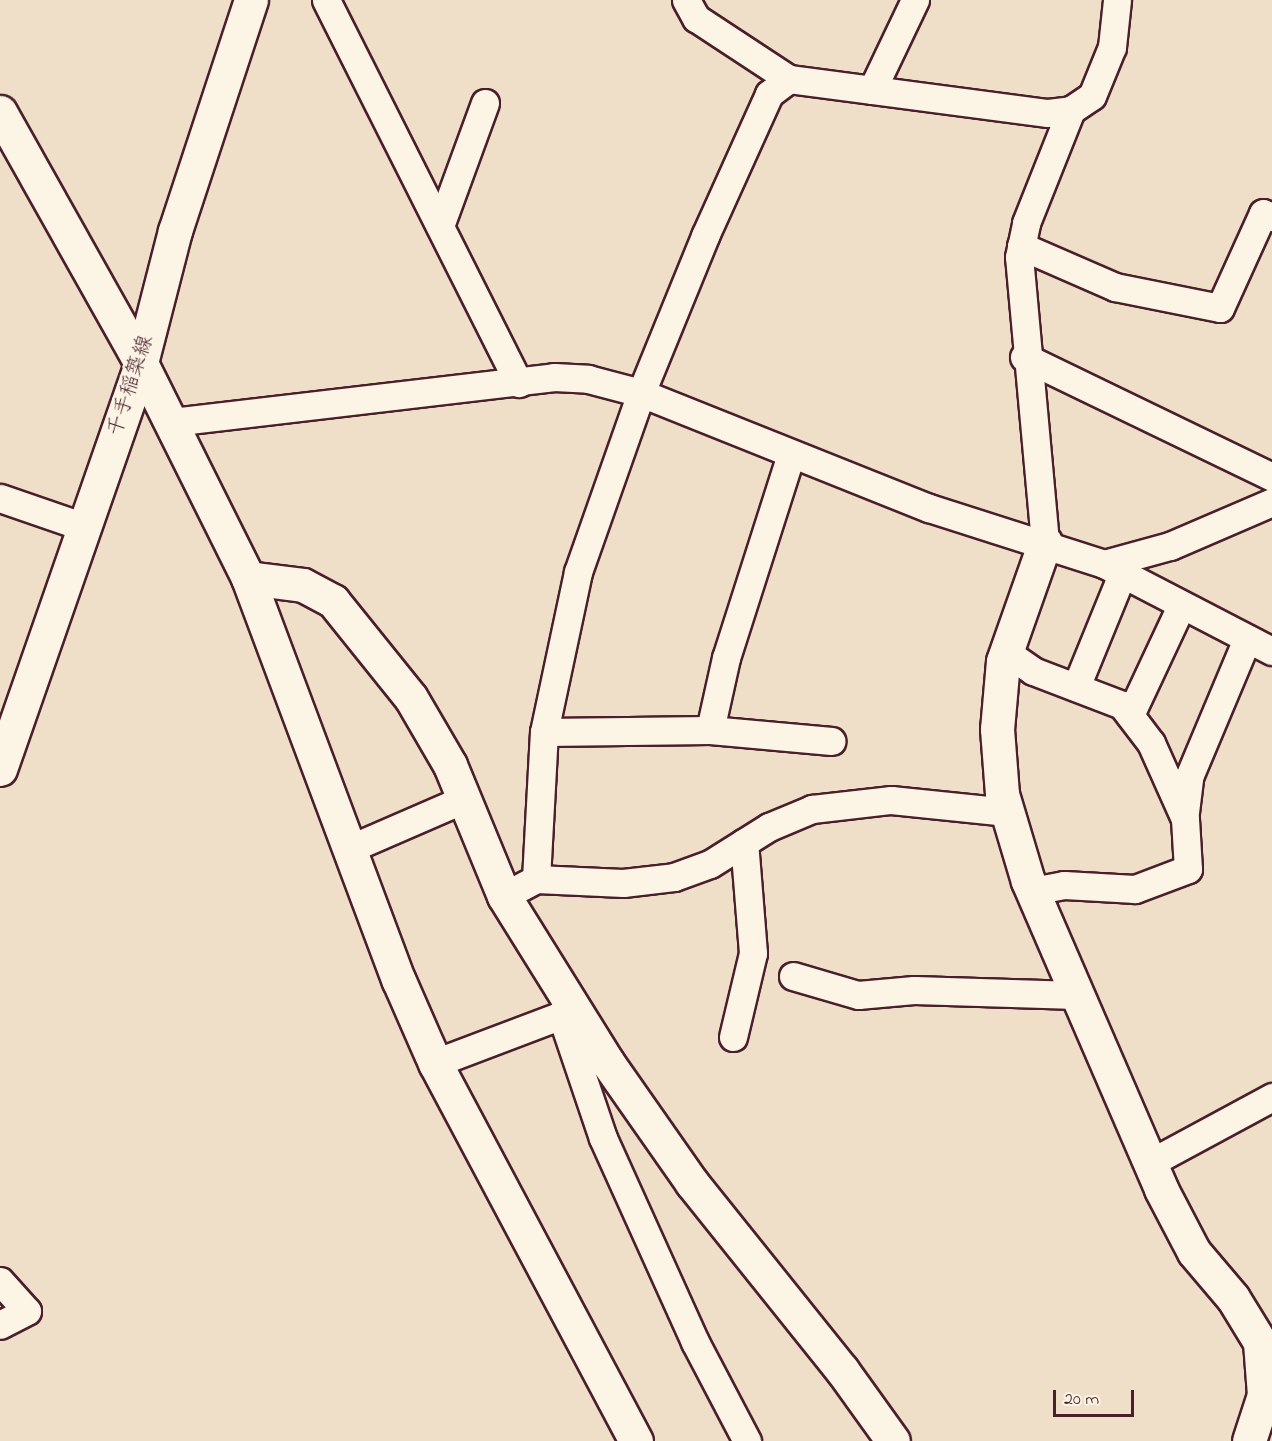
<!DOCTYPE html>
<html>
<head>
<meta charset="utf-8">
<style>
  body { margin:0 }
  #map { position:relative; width:1272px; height:1441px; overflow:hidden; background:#f0dfc8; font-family:"Indie Flower","Klee One",sans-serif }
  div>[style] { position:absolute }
  .roads { filter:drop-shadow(2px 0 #4a1f2b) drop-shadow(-2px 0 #4a1f2b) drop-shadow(0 2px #4a1f2b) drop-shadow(0 -2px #4a1f2b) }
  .street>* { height:27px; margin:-13.5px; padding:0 13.5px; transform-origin:13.5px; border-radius:13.5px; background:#fcf5e5 }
  .secondary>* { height:33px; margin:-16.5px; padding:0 16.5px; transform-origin:16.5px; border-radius:16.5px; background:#fcf5e5 }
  span { translate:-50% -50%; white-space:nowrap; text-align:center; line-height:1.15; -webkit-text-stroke:4.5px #fcf5e5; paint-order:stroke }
  .street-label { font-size:21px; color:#4a1f2b }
  .scale { position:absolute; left:1053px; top:1390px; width:81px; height:27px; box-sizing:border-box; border:3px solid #4a1f2b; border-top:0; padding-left:8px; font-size:18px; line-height:21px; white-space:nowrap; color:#4a1f2b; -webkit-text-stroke:4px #fcf5e5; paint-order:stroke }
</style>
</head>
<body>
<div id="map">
  <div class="roads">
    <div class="street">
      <i style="left:326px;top:0;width:429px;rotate:63.3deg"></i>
      <i style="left:686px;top:0;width:21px;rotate:61deg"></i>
      <i style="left:696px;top:18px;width:111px;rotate:33.3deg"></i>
      <i style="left:789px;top:79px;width:261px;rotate:7.5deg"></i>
      <i style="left:1048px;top:113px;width:23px;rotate:-7deg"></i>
      <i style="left:1071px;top:110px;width:25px;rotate:-34deg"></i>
      <i style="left:1092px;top:96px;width:53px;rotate:-67.8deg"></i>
      <i style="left:1112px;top:47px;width:47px;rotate:-83.9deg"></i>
      <i style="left:872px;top:90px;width:100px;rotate:-64.5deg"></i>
      <i style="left:440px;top:226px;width:131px;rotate:-69.9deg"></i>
      <i style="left:1021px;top:246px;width:103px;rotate:23.6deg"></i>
      <i style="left:1115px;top:287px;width:107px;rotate:11.3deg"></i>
      <i style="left:1220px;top:308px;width:104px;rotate:-65.6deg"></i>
      <i style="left:1263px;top:213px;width:10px;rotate:24deg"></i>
      <i style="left:1024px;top:357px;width:276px;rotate:25.8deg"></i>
      <i style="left:172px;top:422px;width:385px;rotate:-6.7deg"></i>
      <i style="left:554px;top:377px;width:34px;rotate:3deg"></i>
      <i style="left:588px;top:379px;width:55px;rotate:14.8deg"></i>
      <i style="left:641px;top:393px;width:310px;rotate:21.8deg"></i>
      <i style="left:929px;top:508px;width:184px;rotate:17.7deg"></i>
      <i style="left:1104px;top:564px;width:189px;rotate:27.4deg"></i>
      <i style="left:0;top:498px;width:89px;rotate:19deg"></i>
      <i style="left:1045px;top:542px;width:286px;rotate:-95.2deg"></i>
      <i style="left:1019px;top:257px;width:35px;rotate:-78deg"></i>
      <i style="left:1026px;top:223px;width:122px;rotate:-68.3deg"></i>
      <i style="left:1104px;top:564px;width:68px;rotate:-15.3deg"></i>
      <i style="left:1170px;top:546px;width:111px;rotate:-23.3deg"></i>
      <i style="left:1006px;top:652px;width:33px;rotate:35deg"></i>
      <i style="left:1033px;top:671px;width:95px;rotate:20.9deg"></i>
      <i style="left:1122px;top:705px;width:48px;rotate:52.7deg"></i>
      <i style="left:1151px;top:743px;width:83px;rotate:65.9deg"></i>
      <i style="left:1185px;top:819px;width:50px;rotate:86.6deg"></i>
      <i style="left:1188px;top:869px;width:57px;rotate:159.3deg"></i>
      <i style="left:1135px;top:889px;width:71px;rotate:-176.8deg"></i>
      <i style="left:1064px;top:885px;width:32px;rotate:169deg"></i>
      <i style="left:1076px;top:687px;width:122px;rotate:-67.8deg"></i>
      <i style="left:1130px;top:715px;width:120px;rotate:-64.9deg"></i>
      <i style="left:710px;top:730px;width:74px;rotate:-77.5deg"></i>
      <i style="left:726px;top:658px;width:214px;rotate:-72.3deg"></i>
      <i style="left:544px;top:732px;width:166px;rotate:-0.7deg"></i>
      <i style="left:710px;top:730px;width:122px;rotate:5.2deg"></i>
      <i style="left:1185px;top:812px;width:35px;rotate:-83deg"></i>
      <i style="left:1189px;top:777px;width:150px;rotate:-67.2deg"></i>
      <i style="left:349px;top:849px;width:125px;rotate:-23.5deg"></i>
      <i style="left:536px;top:879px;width:147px;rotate:-86.9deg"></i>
      <i style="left:544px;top:732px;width:164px;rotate:-78deg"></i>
      <i style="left:578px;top:572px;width:190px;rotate:-70.6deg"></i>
      <i style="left:641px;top:393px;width:170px;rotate:-67.8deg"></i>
      <i style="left:705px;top:236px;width:156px;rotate:-65.7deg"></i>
      <i style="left:769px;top:94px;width:25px;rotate:-37deg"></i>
      <i style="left:521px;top:887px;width:17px;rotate:-28deg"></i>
      <i style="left:536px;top:879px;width:87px;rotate:2.6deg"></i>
      <i style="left:623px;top:883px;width:51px;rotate:-6.7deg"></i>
      <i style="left:674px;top:877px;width:38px;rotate:-20deg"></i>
      <i style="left:710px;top:864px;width:70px;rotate:-32.1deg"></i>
      <i style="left:769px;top:827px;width:47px;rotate:-22.7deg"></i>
      <i style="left:812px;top:809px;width:80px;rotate:-6.5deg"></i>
      <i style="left:891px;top:800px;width:117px;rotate:5.9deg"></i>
      <i style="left:793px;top:976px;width:68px;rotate:16.3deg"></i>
      <i style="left:858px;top:995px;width:56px;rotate:-5.1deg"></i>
      <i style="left:914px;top:990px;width:162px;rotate:1.8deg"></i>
      <i style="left:561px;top:1014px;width:131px;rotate:71.3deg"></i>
      <i style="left:603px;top:1138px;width:224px;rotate:65.7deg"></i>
      <i style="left:695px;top:1342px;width:112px;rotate:62.3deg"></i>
      <i style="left:733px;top:1037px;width:86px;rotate:-76.6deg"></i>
      <i style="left:753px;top:953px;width:111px;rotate:-94.6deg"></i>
      <i style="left:435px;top:1063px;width:150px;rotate:-20.7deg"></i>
      <i style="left:1150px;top:1163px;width:139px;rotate:-28.4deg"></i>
      <i style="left:0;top:1281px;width:40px;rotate:48deg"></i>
      <i style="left:27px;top:1311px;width:30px;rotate:153deg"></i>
    </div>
    <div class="secondary">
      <i style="left:0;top:112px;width:288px;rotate:60.7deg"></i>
      <i style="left:141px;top:363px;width:240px;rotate:63.5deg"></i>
      <i style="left:248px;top:578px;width:430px;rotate:69.5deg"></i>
      <i style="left:399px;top:981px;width:90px;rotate:66.3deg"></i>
      <i style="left:435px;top:1063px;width:428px;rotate:62deg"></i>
      <i style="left:1045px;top:542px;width:126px;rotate:109.4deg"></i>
      <i style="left:1003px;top:661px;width:68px;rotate:95deg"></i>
      <i style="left:997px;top:729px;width:65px;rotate:85.6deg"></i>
      <i style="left:1002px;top:794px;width:91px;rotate:73.4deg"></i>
      <i style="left:1028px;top:881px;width:335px;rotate:66.6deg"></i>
      <i style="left:1161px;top:1189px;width:71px;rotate:62.4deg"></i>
      <i style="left:1194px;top:1252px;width:60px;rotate:49.7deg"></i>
      <i style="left:1233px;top:1298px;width:52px;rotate:58.5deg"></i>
      <i style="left:1260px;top:1342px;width:53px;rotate:85.7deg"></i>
      <i style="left:1264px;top:1395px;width:48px;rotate:108.1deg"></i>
      <i style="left:248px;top:578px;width:55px;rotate:7.3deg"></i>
      <i style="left:303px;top:585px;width:34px;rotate:28deg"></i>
      <i style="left:333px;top:601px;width:124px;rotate:51.2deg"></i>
      <i style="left:411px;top:698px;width:78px;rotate:59.8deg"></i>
      <i style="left:450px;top:765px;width:142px;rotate:67.6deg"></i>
      <i style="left:504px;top:896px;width:197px;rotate:58.1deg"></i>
      <i style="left:608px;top:1063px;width:146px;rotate:55deg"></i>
      <i style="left:692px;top:1183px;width:240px;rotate:51.3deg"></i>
      <i style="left:842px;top:1370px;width:87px;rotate:54.3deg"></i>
      <i style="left:0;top:769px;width:430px;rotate:-70.8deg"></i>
      <i style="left:141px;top:363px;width:136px;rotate:-75.6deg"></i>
      <i style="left:175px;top:231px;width:243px;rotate:-71.8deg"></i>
    </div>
  </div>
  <div class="street-label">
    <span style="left:131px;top:386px;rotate:-72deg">千手稲築線</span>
  </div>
  <div class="scale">20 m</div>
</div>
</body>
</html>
